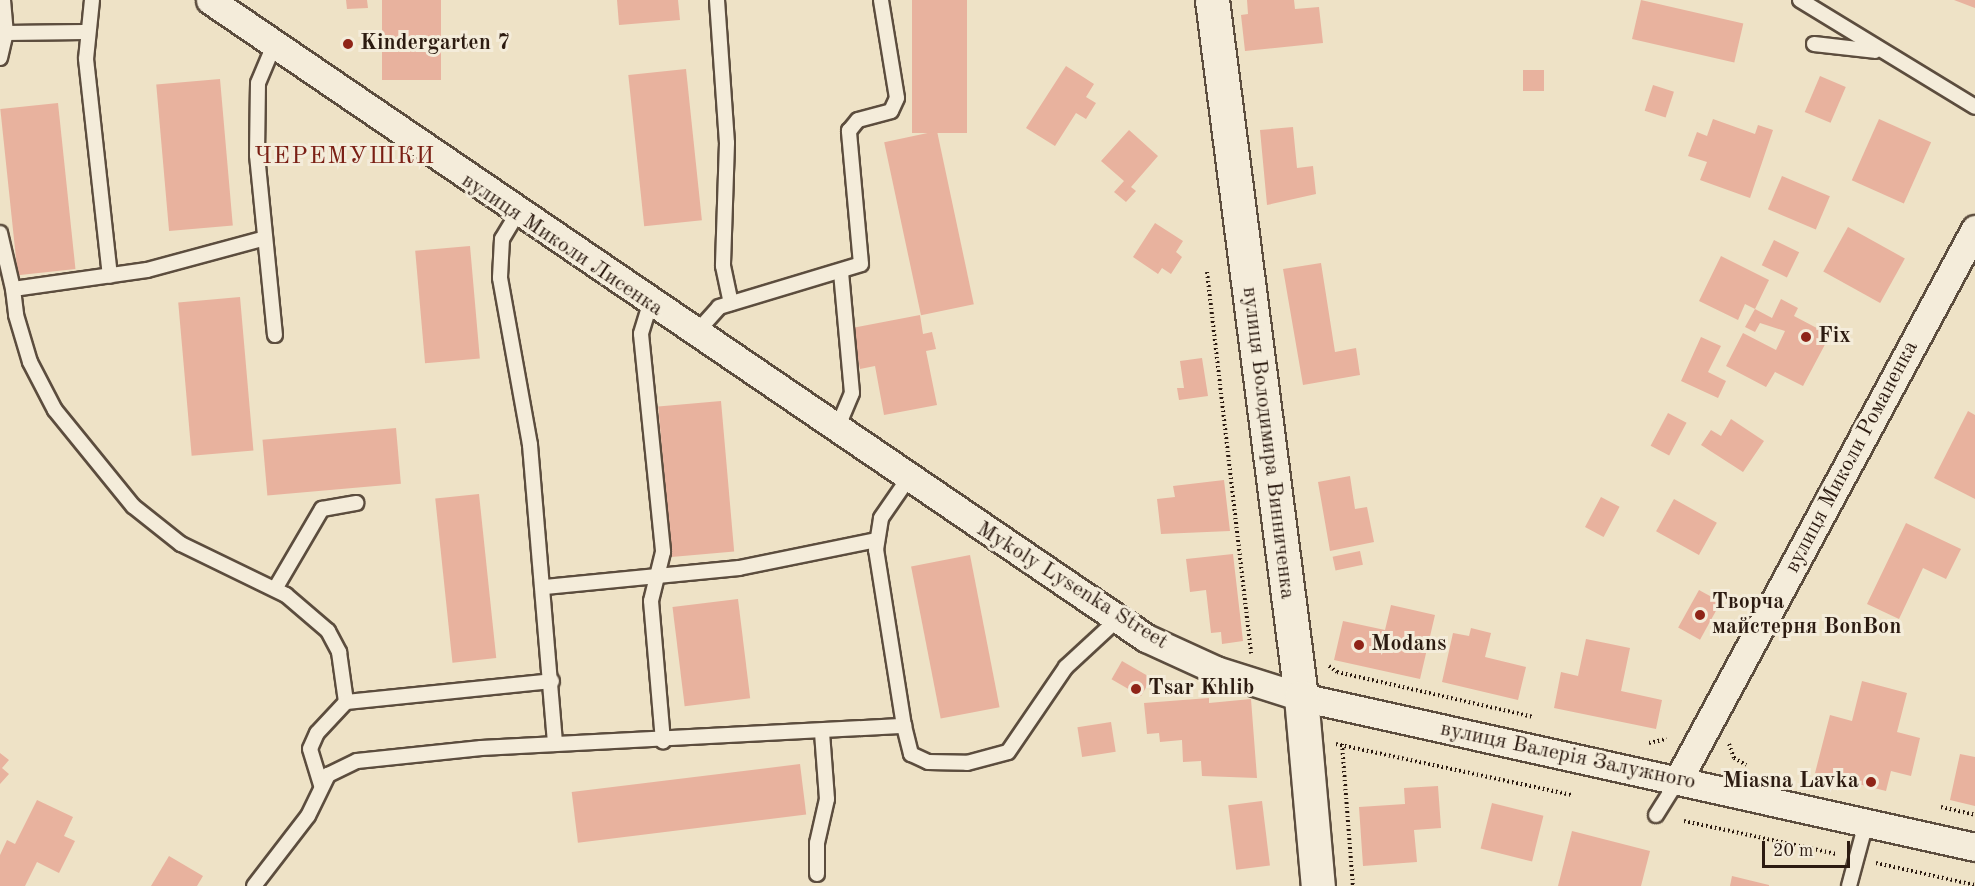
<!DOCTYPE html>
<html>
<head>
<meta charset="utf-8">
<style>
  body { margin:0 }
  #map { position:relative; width:1975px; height:886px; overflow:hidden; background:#eee2c6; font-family:"Old Standard TT",serif }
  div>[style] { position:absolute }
  .building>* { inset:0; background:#e8b29e; transform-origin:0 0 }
  .path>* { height:4px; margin-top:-2px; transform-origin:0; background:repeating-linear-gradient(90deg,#2c1b11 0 1.5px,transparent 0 4.5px) }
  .roads { filter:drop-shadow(2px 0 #5c4d3e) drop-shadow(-2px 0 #5c4d3e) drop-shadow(0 2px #5c4d3e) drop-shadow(0 -2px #5c4d3e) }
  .lane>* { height:14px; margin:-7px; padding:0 7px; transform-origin:7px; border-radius:7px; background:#f4ecda }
  .street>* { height:27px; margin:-13.5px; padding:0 13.5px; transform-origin:13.5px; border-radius:13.5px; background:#f4ecda }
  .secondary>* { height:33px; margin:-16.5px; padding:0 16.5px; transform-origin:16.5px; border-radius:16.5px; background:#f4ecda }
  .dots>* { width:16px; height:16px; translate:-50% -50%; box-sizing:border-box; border:3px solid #f4ecda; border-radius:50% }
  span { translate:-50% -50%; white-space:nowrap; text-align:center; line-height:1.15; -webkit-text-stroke:6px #f4ecda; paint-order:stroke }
  .poi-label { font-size:22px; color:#2c1b11; font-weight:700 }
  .left { translate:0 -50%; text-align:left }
  .right { translate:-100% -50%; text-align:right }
  .street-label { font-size:22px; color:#2c1b11 }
  .neighbourhood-label { font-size:24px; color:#7a1f14; letter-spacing:1.5px }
  .scale { position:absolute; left:1762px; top:841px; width:88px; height:27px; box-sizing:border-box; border:3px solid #2c1b11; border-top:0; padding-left:8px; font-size:18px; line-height:21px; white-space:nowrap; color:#2c1b11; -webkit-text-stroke:4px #f4ecda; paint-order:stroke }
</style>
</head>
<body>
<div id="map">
  <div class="building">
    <i style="clip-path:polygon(346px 0,367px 0,368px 8px,347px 9px)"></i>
    <i style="left:382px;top:0;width:59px;height:80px"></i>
    <i style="clip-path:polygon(617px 0,678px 0,680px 20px,619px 25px)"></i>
    <i style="left:912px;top:0;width:55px;height:133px"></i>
    <i style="clip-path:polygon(1247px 0,1294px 0,1295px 9px,1319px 7px,1323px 43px,1245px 51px,1241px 15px,1248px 14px)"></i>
    <i style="left:1641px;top:0;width:105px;height:40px;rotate:13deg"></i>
    <i style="clip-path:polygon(1954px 0,1975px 0,1975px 8px)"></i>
    <i style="clip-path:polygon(1066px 66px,1094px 84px,1086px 97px,1096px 103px,1086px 119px,1076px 113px,1055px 146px,1026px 128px)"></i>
    <i style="left:686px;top:69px;width:152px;height:58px;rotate:84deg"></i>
    <i style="left:1523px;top:70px;width:21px;height:21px"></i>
    <i style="left:1820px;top:76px;width:28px;height:39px;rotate:23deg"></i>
    <i style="left:220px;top:79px;width:147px;height:64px;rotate:85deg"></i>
    <i style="left:1653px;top:85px;width:22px;height:27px;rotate:18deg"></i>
    <i style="left:58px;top:103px;width:167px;height:58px;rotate:84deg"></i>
    <i style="clip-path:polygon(1713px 119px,1755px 134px,1758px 125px,1773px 130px,1750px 198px,1700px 180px,1707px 162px,1688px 156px,1697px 132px,1707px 136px)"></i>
    <i style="left:1879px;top:119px;width:57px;height:67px;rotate:24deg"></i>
    <i style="clip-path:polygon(1293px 127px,1297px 168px,1313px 166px,1316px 194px,1267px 205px,1260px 130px)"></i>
    <i style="clip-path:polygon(1129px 130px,1158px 156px,1131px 187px,1136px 191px,1126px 202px,1114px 192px,1124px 181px,1101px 161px)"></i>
    <i style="left:937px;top:131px;width:177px;height:54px;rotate:78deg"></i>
    <i style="left:1782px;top:176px;width:52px;height:36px;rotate:23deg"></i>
    <i style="clip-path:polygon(1155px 223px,1183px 241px,1176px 252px,1182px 257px,1171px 274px,1162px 268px,1158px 274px,1133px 257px)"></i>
    <i style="left:1848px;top:227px;width:65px;height:51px;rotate:29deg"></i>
    <i style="left:1774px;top:240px;width:28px;height:28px;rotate:26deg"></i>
    <i style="left:470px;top:246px;width:113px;height:55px;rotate:85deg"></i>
    <i style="clip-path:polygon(1721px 256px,1769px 280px,1755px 309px,1772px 318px,1781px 299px,1798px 308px,1794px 316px,1830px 335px,1803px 386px,1775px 372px,1766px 387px,1726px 366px,1743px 333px,1776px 350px,1785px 331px,1760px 323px,1755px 332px,1745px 327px,1755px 309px,1745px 304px,1738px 320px,1699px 301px)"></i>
    <i style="clip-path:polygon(1321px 263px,1335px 352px,1356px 348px,1360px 375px,1303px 385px,1283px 269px)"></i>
    <i style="left:240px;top:297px;width:154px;height:62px;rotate:85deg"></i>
    <i style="clip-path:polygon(920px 315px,923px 334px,932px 332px,936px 349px,926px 351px,937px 405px,884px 415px,875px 366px,860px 369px,852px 328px)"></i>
    <i style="clip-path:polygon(1701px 337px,1721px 346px,1708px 372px,1726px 381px,1718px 398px,1681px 381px)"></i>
    <i style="clip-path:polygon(1202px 358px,1208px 396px,1179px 400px,1177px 388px,1184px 388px,1180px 361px)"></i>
    <i style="left:721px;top:401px;width:151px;height:63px;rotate:85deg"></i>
    <i style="clip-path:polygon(1968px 411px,1975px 415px,1975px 499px,1934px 478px)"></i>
    <i style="left:1668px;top:413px;width:21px;height:37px;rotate:28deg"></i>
    <i style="clip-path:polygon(1731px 419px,1764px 441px,1743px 472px,1701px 445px,1711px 430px,1721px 436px)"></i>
    <i style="left:396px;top:428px;width:56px;height:134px;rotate:85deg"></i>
    <i style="clip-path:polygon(1350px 476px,1355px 509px,1367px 507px,1374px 542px,1330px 551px,1318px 482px)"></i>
    <i style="clip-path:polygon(1224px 480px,1230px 531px,1161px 534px,1157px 499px,1175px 497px,1173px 486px)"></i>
    <i style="left:479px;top:494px;width:165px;height:44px;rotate:84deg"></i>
    <i style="left:1601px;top:497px;width:21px;height:34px;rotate:28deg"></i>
    <i style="left:1674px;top:499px;width:49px;height:37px;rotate:29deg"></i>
    <i style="clip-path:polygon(1906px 523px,1961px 549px,1946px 579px,1923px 568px,1899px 619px,1867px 604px)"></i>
    <i style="left:1360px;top:551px;width:14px;height:28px;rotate:78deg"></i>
    <i style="clip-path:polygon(1233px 554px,1243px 641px,1222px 644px,1221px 632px,1211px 633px,1206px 590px,1190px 592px,1186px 559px)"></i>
    <i style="left:970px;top:555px;width:155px;height:60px;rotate:79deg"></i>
    <i style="left:1699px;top:590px;width:25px;height:43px;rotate:29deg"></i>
    <i style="left:738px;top:599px;width:100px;height:66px;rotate:83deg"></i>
    <i style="clip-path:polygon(1391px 605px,1435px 615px,1420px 679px,1334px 660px,1343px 621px,1385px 630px)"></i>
    <i style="clip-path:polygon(1471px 628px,1491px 633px,1485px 657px,1526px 667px,1518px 700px,1442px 682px,1453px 633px,1469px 636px)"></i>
    <i style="clip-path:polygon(1586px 639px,1630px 648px,1621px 691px,1662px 700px,1656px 729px,1554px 708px,1561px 672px,1578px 676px)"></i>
    <i style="left:1122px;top:661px;width:34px;height:21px;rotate:30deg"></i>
    <i style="clip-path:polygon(1862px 681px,1907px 693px,1897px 732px,1920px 738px,1911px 776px,1891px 771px,1886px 791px,1815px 773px,1830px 715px,1852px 721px)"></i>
    <i style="clip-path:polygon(1209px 698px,1209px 703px,1251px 699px,1257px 778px,1202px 776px,1201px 761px,1183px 762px,1182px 740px,1160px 742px,1159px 733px,1147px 734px,1144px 703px)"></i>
    <i style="left:1111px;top:722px;width:30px;height:34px;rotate:81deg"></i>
    <i style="clip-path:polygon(0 753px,9px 760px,2px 768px,9px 774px,0 784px)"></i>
    <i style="clip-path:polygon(1960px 754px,1975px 757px,1975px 806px,1950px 800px)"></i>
    <i style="left:800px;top:764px;width:51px;height:230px;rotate:83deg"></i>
    <i style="clip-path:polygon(1438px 786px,1441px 828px,1414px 830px,1417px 862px,1363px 866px,1359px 807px,1405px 804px,1404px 788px)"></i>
    <i style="clip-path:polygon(37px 800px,73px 817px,64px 836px,75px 841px,59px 873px,37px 862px,25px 886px,0 886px,0 855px,7px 840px,15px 844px)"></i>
    <i style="left:1262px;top:801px;width:65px;height:34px;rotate:83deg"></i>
    <i style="left:1492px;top:803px;width:53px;height:47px;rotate:14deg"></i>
    <i style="clip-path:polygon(1572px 831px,1650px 851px,1641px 886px,1558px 886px)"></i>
    <i style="clip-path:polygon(169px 856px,203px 876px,197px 886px,151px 886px)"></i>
    <i style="clip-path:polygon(1732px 876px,1769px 885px,1769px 886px,1730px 886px)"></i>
  </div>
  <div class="path">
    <i style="left:1207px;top:272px;width:384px;rotate:83.4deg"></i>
    <i style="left:1329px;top:666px;width:10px;rotate:37deg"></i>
    <i style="left:1337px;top:672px;width:201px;rotate:12.9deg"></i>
    <i style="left:1649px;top:743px;width:18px;rotate:-13deg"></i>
    <i style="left:1336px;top:744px;width:241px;rotate:12.2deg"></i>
    <i style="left:1342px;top:744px;width:142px;rotate:85.6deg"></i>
    <i style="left:1729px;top:744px;width:15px;rotate:70deg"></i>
    <i style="left:1734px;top:758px;width:14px;rotate:30deg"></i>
    <i style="left:1941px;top:807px;width:35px;rotate:13deg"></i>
    <i style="left:1684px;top:821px;width:157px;rotate:12.2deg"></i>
    <i style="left:1876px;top:863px;width:101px;rotate:12.5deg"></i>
  </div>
  <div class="roads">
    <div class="lane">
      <i style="left:3px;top:0;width:33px;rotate:85deg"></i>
      <i style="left:6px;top:33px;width:78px;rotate:-0.7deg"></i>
      <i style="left:92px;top:0;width:59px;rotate:95.8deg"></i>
      <i style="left:86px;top:59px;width:218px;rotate:83.7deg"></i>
      <i style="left:717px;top:0;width:143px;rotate:86deg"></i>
      <i style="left:727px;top:143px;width:123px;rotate:91.9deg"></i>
      <i style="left:723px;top:266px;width:38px;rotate:78deg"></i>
      <i style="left:1800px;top:0;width:205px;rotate:31.4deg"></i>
      <i style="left:1814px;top:44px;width:61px;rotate:6.5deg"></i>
      <i style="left:274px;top:45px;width:41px;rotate:112.8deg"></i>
      <i style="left:258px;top:83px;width:72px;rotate:90.8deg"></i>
      <i style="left:257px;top:155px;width:181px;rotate:84.3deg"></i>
      <i style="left:0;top:58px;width:26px;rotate:-77deg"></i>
      <i style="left:517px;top:214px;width:29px;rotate:121deg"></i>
      <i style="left:502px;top:239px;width:39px;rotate:93deg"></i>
      <i style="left:500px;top:278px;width:170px;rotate:79.8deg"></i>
      <i style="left:530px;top:445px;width:300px;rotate:85.2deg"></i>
      <i style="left:0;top:233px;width:57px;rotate:76.9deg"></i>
      <i style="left:262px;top:239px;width:119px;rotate:164.9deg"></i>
      <i style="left:147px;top:270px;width:135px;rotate:171.9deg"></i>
      <i style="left:13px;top:289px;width:26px;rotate:83deg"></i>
      <i style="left:16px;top:315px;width:49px;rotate:73.4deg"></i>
      <i style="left:30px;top:362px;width:54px;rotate:62.5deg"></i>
      <i style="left:55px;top:410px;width:124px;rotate:50.9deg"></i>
      <i style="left:133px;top:506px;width:61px;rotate:38.4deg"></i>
      <i style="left:181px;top:544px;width:117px;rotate:25.9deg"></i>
      <i style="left:286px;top:595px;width:55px;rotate:40.6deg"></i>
      <i style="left:328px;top:631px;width:24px;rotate:62deg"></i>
      <i style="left:339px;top:652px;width:50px;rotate:82deg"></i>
      <i style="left:346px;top:702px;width:42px;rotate:133.1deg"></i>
      <i style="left:317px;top:733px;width:17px;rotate:114deg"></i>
      <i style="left:310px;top:749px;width:39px;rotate:73deg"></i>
      <i style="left:650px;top:304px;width:31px;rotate:107deg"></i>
      <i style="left:641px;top:334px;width:219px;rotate:84.2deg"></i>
      <i style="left:663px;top:552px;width:50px;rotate:103.8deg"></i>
      <i style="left:651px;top:601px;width:141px;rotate:85.1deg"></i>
      <i style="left:695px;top:334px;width:36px;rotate:-48deg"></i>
      <i style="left:719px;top:307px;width:148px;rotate:-16.8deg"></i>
      <i style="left:861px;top:264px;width:134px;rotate:-95.2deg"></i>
      <i style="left:849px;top:131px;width:14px;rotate:-51deg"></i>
      <i style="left:858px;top:120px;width:34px;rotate:-15deg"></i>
      <i style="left:891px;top:111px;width:14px;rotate:-65deg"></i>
      <i style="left:897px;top:98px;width:99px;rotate:-99.3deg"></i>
      <i style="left:836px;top:431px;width:41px;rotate:-67.2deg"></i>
      <i style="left:852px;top:393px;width:121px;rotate:-95.2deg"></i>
      <i style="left:545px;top:587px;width:195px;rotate:-5.6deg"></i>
      <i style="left:739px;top:568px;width:141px;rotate:-11.5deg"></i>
      <i style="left:275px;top:589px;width:93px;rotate:-59.6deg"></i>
      <i style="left:322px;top:509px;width:35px;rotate:-10deg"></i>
      <i style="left:346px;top:702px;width:207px;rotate:-5.8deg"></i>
      <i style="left:904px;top:726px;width:29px;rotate:76deg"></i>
      <i style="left:911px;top:754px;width:19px;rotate:25deg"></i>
      <i style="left:928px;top:762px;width:39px;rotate:1deg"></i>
      <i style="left:967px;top:763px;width:42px;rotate:-15deg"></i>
      <i style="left:1008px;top:752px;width:103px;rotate:-55.7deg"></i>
      <i style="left:1066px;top:667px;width:69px;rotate:-42.7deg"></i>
      <i style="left:1656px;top:815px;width:41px;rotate:-57.8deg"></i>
      <i style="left:817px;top:874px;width:31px;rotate:-90deg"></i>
      <i style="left:817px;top:843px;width:45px;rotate:-77.2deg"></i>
      <i style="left:827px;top:799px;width:66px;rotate:-94.3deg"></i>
      <i style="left:254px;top:886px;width:88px;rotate:-52.4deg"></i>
      <i style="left:308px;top:816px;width:46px;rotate:-64deg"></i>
      <i style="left:328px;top:775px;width:32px;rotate:-26deg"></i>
      <i style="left:357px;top:761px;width:125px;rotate:-6deg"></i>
      <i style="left:481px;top:748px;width:424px;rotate:-3deg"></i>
      <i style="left:904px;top:726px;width:178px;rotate:-99deg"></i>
      <i style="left:876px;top:550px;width:32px;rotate:-81deg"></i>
      <i style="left:881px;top:518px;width:47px;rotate:-55.3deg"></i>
      <i style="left:1849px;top:886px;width:65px;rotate:-74.9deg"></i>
    </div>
    <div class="street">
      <i style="left:210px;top:0;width:1133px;rotate:34.28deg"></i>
      <i style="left:1146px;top:638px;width:77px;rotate:24.6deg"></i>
      <i style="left:1216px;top:670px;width:89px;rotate:17.6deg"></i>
      <i style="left:1301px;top:697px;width:690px;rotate:12.55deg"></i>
      <i style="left:1678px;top:780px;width:626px;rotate:-61.67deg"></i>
    </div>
    <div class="secondary">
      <i style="left:1212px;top:0;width:703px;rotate:82.72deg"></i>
      <i style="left:1301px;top:697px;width:190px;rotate:84.9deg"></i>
    </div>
  </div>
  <div class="dots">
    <i style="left:348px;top:44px;background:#8f2418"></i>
    <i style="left:1806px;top:337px;background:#8f2418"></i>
    <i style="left:1700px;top:615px;background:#8f2418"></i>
    <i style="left:1359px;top:645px;background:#8f2418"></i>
    <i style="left:1136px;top:689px;background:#8f2418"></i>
    <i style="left:1871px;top:782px;background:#8f2418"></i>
  </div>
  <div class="poi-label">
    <span class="left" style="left:360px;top:44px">Kindergarten 7</span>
    <span class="left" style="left:1818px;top:337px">Fix</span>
    <span class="left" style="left:1712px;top:615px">Творча<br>майстерня BonBon</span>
    <span class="left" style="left:1371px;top:645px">Modans</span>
    <span class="left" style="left:1148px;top:689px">Tsar Khlib</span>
    <span class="right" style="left:1859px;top:782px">Miasna Lavka</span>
  </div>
  <div class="street-label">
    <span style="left:562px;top:245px;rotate:34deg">вулиця Миколи Лисенка</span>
    <span style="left:1268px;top:443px;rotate:83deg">вулиця Володимира Винниченка</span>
    <span style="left:1852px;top:457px;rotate:-62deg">вулиця Миколи Романенка</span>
    <span style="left:1072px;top:586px;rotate:32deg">Mykoly Lysenka Street</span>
    <span style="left:1568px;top:756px;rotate:12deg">вулиця Валерія Залужного</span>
  </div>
  <div class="neighbourhood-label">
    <span style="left:345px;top:158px">ЧЕРЕМУШКИ</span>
  </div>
  <div class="scale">20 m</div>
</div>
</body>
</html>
